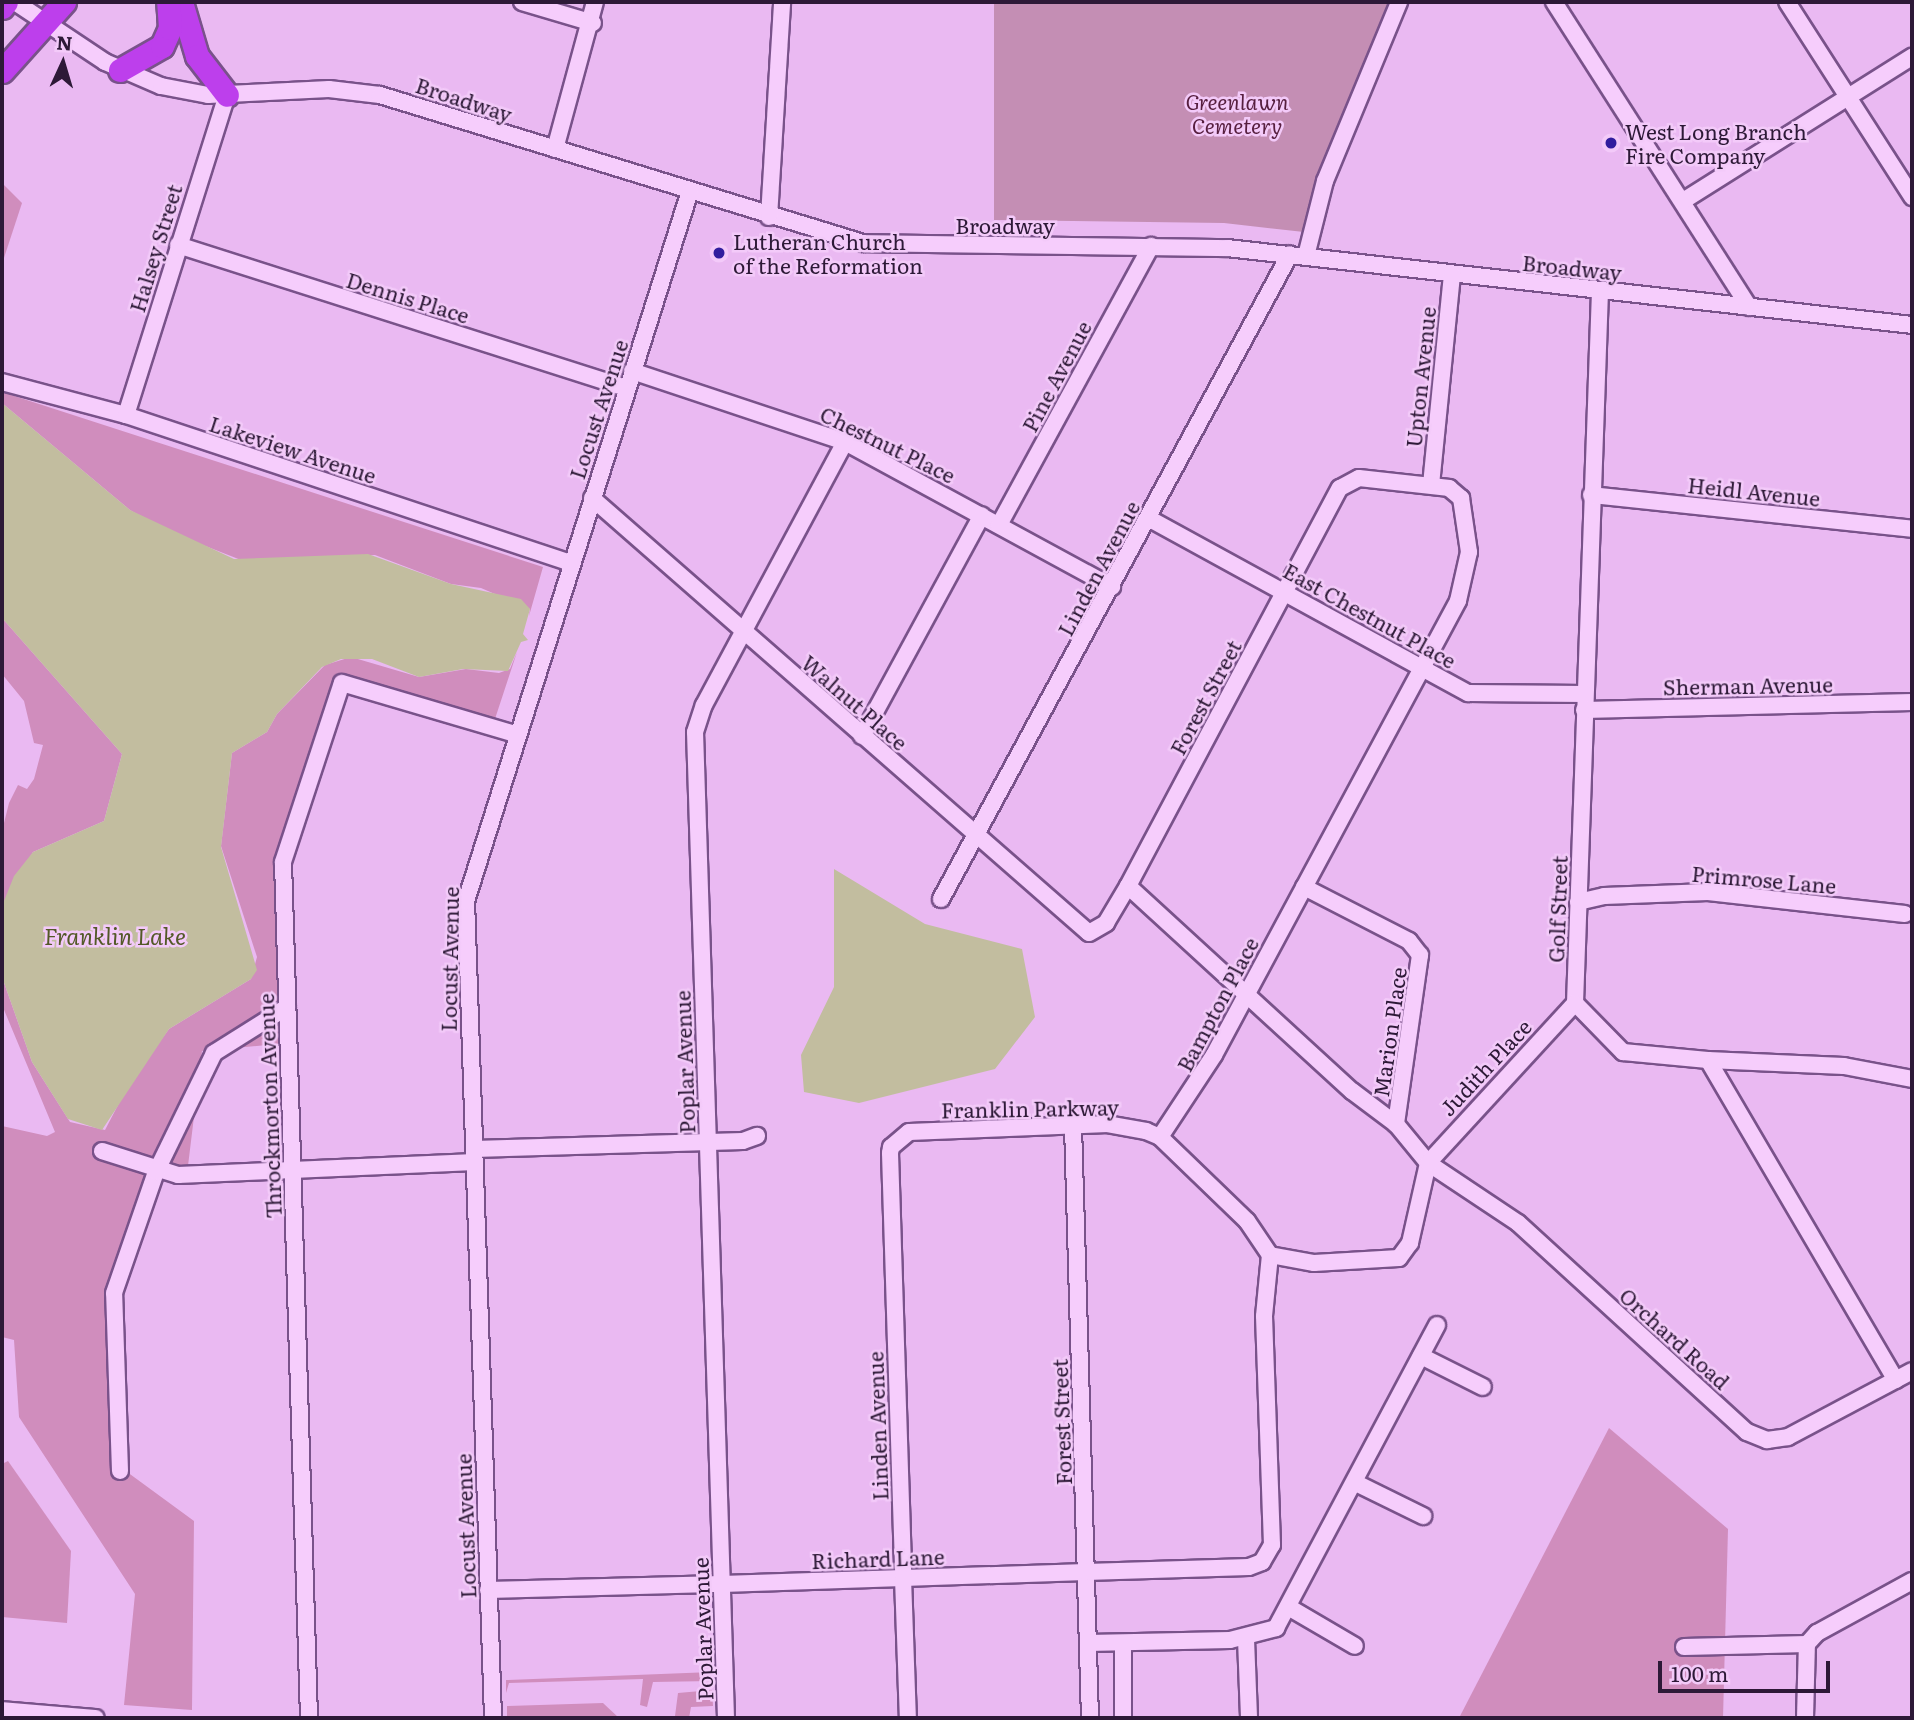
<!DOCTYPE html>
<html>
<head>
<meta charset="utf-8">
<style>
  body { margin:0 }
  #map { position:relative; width:1914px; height:1720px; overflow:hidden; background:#eab9f2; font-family:Literata,serif }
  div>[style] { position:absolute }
  .green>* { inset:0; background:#d08dbd }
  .cemetery>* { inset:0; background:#c48eb4 }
  .water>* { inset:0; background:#c2bd9f }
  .roads { filter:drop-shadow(2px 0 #79528a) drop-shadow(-2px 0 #79528a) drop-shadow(0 2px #79528a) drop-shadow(0 -2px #79528a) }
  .minor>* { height:16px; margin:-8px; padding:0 8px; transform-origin:8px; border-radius:8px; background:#f6cdfc }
  .highway>* { height:23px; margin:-11.5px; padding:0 11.5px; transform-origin:11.5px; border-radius:11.5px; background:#bd3fec }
  .dots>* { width:19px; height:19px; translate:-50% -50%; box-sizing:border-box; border:4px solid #f3caf9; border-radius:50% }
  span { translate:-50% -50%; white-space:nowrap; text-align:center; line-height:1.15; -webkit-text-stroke:5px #f3caf9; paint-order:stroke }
  .street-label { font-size:21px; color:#2d1937 }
  .park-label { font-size:21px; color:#561e3e; font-style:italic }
  .poi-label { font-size:21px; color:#2d1937 }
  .left { translate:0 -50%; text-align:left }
  .water-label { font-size:23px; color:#535927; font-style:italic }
  .frame { position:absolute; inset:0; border:4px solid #2d1937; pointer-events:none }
  .north { position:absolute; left:28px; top:28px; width:70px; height:70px; -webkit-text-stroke:5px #f3caf9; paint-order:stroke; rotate:4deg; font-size:19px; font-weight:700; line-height:28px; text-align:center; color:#2d1937 }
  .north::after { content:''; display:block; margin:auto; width:24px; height:32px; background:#2d1937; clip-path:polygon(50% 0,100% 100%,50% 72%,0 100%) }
  .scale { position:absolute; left:1658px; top:1661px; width:172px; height:32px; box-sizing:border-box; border:4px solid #2d1937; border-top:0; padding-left:9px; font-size:21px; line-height:24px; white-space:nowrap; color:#2d1937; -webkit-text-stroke:5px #f3caf9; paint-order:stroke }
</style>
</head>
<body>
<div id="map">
  <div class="green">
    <i style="clip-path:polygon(2px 183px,22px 203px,2px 264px)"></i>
    <i style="clip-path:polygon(2px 392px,543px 567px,529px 616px,530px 609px,481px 588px,451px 584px,375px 555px,241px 560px,162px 529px,130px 510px,2px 403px)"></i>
    <i style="clip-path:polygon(2px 618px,122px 754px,104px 821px,33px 852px,2px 906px,2px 831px,9px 803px,18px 785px,27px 789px,34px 779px,43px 745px,34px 743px,24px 701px,2px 674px)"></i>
    <i style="clip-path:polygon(517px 652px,492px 728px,339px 690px,287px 850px,288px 1043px,202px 1051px,187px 1174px,158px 1172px,119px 1284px,123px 1469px,194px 1521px,192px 1710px,124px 1705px,135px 1594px,19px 1417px,14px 1340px,2px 1337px,2px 1126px,47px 1136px,55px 1132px,2px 1005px,2px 977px,32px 1062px,70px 1122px,105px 1130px,130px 1082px,169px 1029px,251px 979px,257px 957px,221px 846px,232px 753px,267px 732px,277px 714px,325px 665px,351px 657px,419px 677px,466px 669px,499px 673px,510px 669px)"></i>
    <i style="clip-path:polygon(1609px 1428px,1728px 1529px,1723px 1718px,1459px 1718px)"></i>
    <i style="clip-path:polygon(8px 1461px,71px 1551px,67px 1623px,2px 1617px,2px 1464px)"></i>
    <i style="clip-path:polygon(712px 1672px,712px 1681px,653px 1682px,647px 1707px,640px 1705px,643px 1679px,509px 1683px,506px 1693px,506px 1680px)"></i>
    <i style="clip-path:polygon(712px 1690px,713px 1706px,691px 1707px,689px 1718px,675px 1716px,678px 1693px)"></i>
    <i style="clip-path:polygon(603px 1703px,619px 1718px,507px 1718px,507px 1706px)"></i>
  </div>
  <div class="cemetery">
    <i style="clip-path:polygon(994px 2px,1108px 3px,1406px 2px,1342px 151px,1322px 234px,1224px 223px,994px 220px)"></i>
  </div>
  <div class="water">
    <i style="clip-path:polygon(2px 403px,130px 510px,234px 559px,368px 554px,451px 584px,521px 599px,530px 609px,523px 634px,528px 640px,521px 642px,508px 671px,463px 669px,419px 677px,372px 659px,341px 659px,322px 667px,277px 714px,267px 732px,232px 753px,221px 847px,257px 970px,251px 979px,169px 1029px,102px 1130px,68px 1119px,32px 1062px,2px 977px,2px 906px,14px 876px,33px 852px,104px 821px,122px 754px,2px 618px)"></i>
    <i style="clip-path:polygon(834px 869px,925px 924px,1022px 949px,1035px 1017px,995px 1069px,859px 1103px,804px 1092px,801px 1055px,834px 987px)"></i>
  </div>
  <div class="roads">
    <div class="minor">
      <i style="left:15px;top:2px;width:108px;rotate:33.7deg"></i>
      <i style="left:105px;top:62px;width:61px;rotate:23.2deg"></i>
      <i style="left:161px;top:86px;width:48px;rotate:10.8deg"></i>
      <i style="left:208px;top:95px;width:121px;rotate:-2.8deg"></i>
      <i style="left:329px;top:89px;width:51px;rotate:6.7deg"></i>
      <i style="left:380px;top:95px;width:505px;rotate:17.04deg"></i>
      <i style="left:863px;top:243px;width:364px;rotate:0.8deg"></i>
      <i style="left:1227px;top:248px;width:689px;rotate:6.41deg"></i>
      <i style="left:522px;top:2px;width:74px;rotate:16.5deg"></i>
      <i style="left:1554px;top:2px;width:362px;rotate:57.4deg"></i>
      <i style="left:1787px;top:2px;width:232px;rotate:57.3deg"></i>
      <i style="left:555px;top:149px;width:152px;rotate:-74.8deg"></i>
      <i style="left:1683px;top:201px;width:271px;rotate:-32.2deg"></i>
      <i style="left:769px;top:217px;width:215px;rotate:-86.5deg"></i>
      <i style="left:178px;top:245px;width:471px;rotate:17.7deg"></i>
      <i style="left:1306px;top:256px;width:77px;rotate:-75.8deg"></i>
      <i style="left:1325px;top:181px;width:194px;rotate:-67.5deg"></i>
      <i style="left:1600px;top:291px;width:712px;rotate:92.01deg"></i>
      <i style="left:1575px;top:1003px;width:69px;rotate:45.6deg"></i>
      <i style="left:1623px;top:1052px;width:85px;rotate:5.4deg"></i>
      <i style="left:1708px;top:1060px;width:371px;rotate:59.6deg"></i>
      <i style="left:632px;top:371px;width:225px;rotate:18.4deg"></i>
      <i style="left:845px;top:442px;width:304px;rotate:28.5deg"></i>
      <i style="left:2px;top:382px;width:128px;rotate:14.9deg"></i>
      <i style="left:126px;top:415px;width:468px;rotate:18.4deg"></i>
      <i style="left:126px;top:415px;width:336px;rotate:-72.5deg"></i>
      <i style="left:1431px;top:485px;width:212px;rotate:-84.3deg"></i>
      <i style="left:1591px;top:495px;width:323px;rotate:6deg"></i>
      <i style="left:592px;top:498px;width:660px;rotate:41.19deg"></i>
      <i style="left:1089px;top:933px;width:20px;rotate:-30deg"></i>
      <i style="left:1106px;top:923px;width:43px;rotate:-59.3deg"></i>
      <i style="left:1128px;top:886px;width:451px;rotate:-62deg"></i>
      <i style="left:1340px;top:488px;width:21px;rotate:-28deg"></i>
      <i style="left:1359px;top:478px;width:91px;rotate:6.3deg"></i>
      <i style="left:1449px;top:488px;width:16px;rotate:40deg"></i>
      <i style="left:1461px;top:498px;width:55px;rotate:81.6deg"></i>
      <i style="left:1469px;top:552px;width:50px;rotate:102.7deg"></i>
      <i style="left:1458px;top:601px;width:515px;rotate:118.26deg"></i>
      <i style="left:1214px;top:1055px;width:98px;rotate:123.4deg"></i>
      <i style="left:1148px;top:518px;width:365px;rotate:28.7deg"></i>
      <i style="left:1468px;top:693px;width:117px;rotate:0.5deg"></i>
      <i style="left:999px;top:525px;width:318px;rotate:-61.4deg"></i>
      <i style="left:1584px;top:710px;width:328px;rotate:-1.4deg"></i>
      <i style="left:862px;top:736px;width:251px;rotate:-61.5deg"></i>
      <i style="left:1128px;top:886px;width:304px;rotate:42.5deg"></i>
      <i style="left:1352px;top:1091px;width:55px;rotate:36.9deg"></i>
      <i style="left:1396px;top:1124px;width:50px;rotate:50.6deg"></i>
      <i style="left:1428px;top:1163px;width:108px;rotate:33.7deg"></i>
      <i style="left:1518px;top:1223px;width:310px;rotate:42.4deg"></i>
      <i style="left:1747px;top:1432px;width:22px;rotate:22deg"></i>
      <i style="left:1767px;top:1440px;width:21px;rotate:-8deg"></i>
      <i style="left:1788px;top:1437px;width:140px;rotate:-28deg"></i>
      <i style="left:1304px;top:887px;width:118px;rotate:27.2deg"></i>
      <i style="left:1409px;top:941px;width:18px;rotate:52deg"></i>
      <i style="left:1420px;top:955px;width:171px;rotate:98.1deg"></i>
      <i style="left:941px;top:899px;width:733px;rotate:-61.58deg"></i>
      <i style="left:1578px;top:902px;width:27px;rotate:-13deg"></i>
      <i style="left:1604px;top:896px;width:104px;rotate:-2.2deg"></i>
      <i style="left:1708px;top:892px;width:198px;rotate:6.4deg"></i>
      <i style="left:1708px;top:1060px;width:136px;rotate:2.5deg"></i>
      <i style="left:1844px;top:1066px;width:69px;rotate:10.8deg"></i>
      <i style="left:1073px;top:1125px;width:593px;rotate:88.36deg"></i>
      <i style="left:474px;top:1149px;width:269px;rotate:-1.7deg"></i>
      <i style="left:743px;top:1141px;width:15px;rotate:-20deg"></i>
      <i style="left:102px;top:1151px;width:80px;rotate:17.5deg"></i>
      <i style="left:178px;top:1175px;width:297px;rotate:-2.5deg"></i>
      <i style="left:1270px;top:1255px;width:45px;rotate:10.3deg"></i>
      <i style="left:1314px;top:1263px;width:85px;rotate:-3.4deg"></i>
      <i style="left:1399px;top:1258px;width:19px;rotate:-54deg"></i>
      <i style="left:1410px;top:1243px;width:82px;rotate:-77.3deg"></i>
      <i style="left:1428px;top:1163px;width:217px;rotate:-47.4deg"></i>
      <i style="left:1421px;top:1356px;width:69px;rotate:26.6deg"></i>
      <i style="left:120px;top:1471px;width:178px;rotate:-91.9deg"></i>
      <i style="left:114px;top:1293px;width:128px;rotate:-70.9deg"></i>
      <i style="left:156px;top:1172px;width:132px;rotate:-64deg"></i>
      <i style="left:214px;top:1053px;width:86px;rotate:-32.2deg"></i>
      <i style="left:1356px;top:1483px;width:75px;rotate:26.2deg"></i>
      <i style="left:488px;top:1590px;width:234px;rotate:-1.5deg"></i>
      <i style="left:722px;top:1584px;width:181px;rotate:-1.9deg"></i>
      <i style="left:903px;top:1578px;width:183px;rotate:-1.9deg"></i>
      <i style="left:1086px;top:1572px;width:163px;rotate:-1.8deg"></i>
      <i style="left:1249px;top:1567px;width:14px;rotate:-21deg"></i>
      <i style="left:1262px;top:1562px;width:20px;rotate:-60deg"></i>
      <i style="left:1272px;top:1545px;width:229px;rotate:-92deg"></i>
      <i style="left:1264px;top:1316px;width:61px;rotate:-84.4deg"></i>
      <i style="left:1270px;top:1255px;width:41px;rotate:-124.1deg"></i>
      <i style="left:1247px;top:1221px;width:121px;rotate:-136deg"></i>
      <i style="left:1160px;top:1137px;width:15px;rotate:-157deg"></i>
      <i style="left:1146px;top:1131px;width:39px;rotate:-170deg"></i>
      <i style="left:1108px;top:1124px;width:199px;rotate:177.7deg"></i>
      <i style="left:909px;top:1132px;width:23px;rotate:140deg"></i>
      <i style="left:891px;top:1147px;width:6px;rotate:99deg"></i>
      <i style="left:890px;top:1153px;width:425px;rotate:88.2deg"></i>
      <i style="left:903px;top:1578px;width:140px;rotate:88deg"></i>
      <i style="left:1290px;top:1608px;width:75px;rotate:30.3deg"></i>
      <i style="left:1246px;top:1639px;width:79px;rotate:87.8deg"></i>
      <i style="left:1088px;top:1643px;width:142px;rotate:-1.2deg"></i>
      <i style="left:1230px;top:1640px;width:48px;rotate:-14.6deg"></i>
      <i style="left:1276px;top:1628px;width:343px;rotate:-62deg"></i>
      <i style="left:1123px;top:1645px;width:73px;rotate:90deg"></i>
      <i style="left:1684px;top:1647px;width:123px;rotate:-1.4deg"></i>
      <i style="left:1807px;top:1644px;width:15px;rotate:-48deg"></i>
      <i style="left:1817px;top:1633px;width:108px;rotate:-28.7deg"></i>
      <i style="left:2px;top:1710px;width:94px;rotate:4.9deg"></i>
      <i style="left:309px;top:1718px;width:856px;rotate:-91.74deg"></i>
      <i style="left:283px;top:862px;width:188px;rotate:-71.8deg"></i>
      <i style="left:342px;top:683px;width:180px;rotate:16.4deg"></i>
      <i style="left:493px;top:1718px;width:817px;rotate:-91.89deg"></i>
      <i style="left:466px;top:901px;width:744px;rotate:-72.49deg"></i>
      <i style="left:726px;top:1718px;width:986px;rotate:-91.8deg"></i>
      <i style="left:695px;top:732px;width:28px;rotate:-72deg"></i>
      <i style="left:704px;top:705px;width:298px;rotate:-61.8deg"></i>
      <i style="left:1805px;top:1718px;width:74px;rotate:-88.5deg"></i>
    </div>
    <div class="highway">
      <i style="left:181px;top:2px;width:56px;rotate:73.5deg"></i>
      <i style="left:197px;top:56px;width:49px;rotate:52.4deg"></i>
      <i style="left:2px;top:7px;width:6px;rotate:-51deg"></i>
      <i style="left:120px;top:70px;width:48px;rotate:-29.7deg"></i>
      <i style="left:162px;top:46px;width:20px;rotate:-66deg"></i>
      <i style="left:170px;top:28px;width:26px;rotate:-94deg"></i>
      <i style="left:2px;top:71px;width:93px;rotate:-48.1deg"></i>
    </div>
  </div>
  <div class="dots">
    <i style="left:1611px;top:143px;background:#311d9e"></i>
    <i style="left:719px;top:253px;background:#311d9e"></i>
  </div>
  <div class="street-label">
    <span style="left:464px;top:99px;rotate:18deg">Broadway</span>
    <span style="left:1005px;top:225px">Broadway</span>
    <span style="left:155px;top:248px;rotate:-73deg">Halsey Street</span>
    <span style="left:1572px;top:267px;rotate:6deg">Broadway</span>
    <span style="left:408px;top:297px;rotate:17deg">Dennis Place</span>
    <span style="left:1056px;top:376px;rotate:-62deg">Pine Avenue</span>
    <span style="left:1420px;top:377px;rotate:-84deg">Upton Avenue</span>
    <span style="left:598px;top:409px;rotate:-72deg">Locust Avenue</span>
    <span style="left:888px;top:444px;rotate:26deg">Chestnut Place</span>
    <span style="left:293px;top:449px;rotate:18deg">Lakeview Avenue</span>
    <span style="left:1754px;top:491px;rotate:6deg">Heidl Avenue</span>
    <span style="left:1098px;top:568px;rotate:-62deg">Linden Avenue</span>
    <span style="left:1370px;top:615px;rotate:29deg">East Chestnut Place</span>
    <span style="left:1748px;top:685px;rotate:-1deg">Sherman Avenue</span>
    <span style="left:1205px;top:697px;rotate:-62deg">Forest Street</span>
    <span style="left:855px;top:702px;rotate:41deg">Walnut Place</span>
    <span style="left:1764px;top:879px;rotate:5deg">Primrose Lane</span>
    <span style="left:1557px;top:909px;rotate:-88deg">Golf Street</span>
    <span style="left:449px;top:959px;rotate:-89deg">Locust Avenue</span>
    <span style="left:1217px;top:1004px;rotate:-62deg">Bampton Place</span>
    <span style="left:1389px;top:1032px;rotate:-82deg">Marion Place</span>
    <span style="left:684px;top:1062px;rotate:-92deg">Poplar Avenue</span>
    <span style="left:1485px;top:1067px;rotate:-47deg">Judith Place</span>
    <span style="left:269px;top:1106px;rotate:-92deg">Throckmorton Avenue</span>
    <span style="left:1030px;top:1108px;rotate:-1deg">Franklin Parkway</span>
    <span style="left:1675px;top:1338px;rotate:42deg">Orchard Road</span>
    <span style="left:1061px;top:1422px;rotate:-92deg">Forest Street</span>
    <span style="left:877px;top:1426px;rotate:-92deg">Linden Avenue</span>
    <span style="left:465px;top:1526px;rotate:-92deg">Locust Avenue</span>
    <span style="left:878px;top:1558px;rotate:-2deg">Richard Lane</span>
    <span style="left:702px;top:1629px;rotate:-92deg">Poplar Avenue</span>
  </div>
  <div class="park-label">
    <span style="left:1237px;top:113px">Greenlawn<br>Cemetery</span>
  </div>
  <div class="poi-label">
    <span class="left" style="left:1625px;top:143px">West Long Branch<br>Fire Company</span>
    <span class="left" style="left:733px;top:253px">Lutheran Church<br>of the Reformation</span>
  </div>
  <div class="water-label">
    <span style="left:115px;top:935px">Franklin Lake</span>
  </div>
  <div class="frame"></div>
  <div class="north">N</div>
  <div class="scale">100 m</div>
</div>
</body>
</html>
